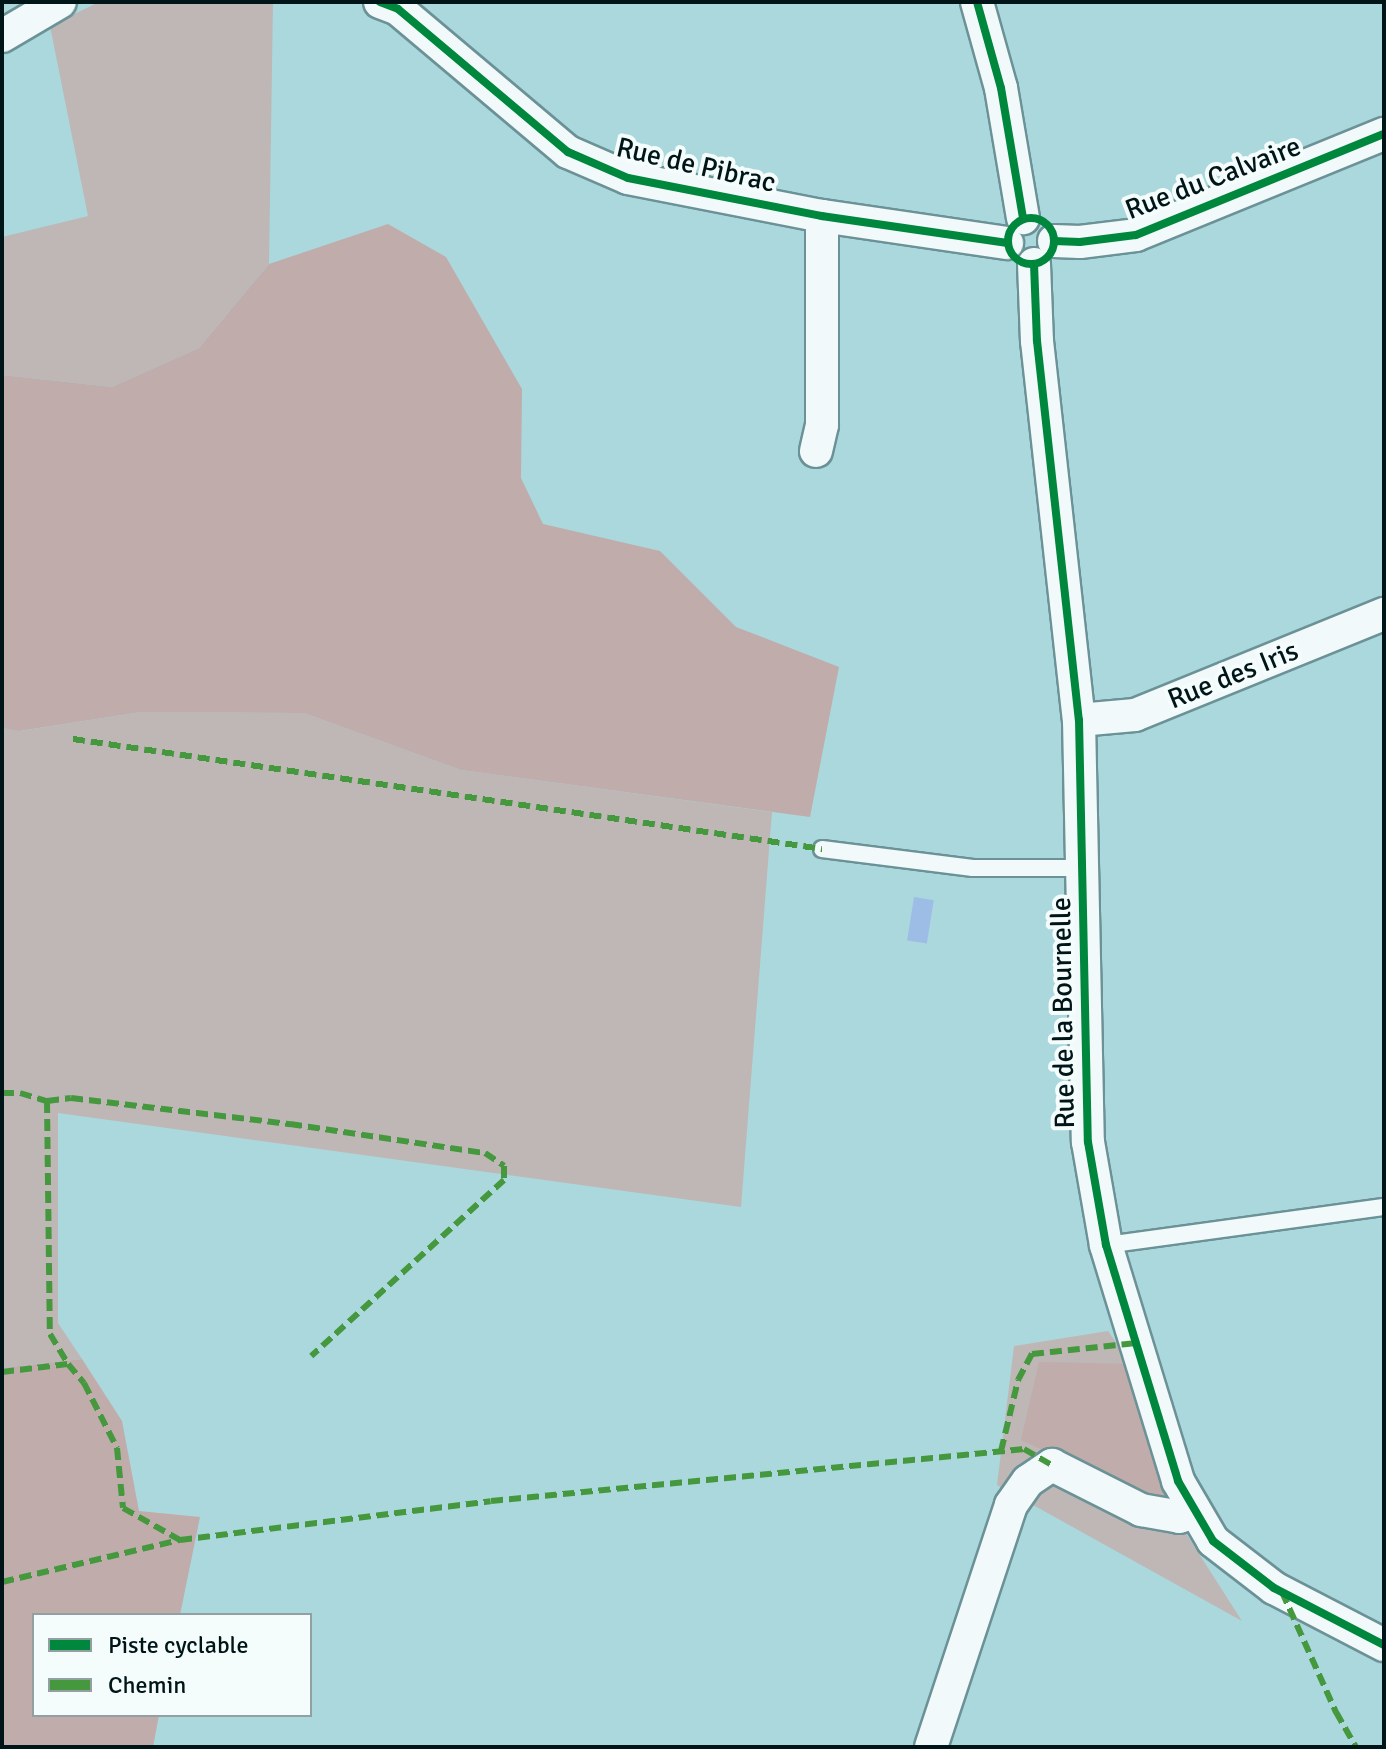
<!DOCTYPE html>
<html>
<head>
<meta charset="utf-8">
<style>
  body { margin:0 }
  #map { position:relative; width:1386px; height:1749px; overflow:hidden; background:#abd8dd; font-family:Signika,sans-serif }
  div>[style] { position:absolute }
  .green>* { inset:0; background:#beb7b6 }
  .forest>* { inset:0; background:#bfacab }
  .water>* { inset:0; background:#9dbde6; transform-origin:0 0 }
  .roads { filter:drop-shadow(2px 0 #6b9296) drop-shadow(-2px 0 #6b9296) drop-shadow(0 2px #6b9296) drop-shadow(0 -2px #6b9296) }
  .service>* { height:16px; margin:-8px; padding:0 8px; transform-origin:8px; border-radius:8px; background:#f2f9fa }
  .minor>* { height:32px; margin:-16px; padding:0 16px; transform-origin:16px; border-radius:16px; background:#f2f9fa }
  .quiet>* { height:6px; margin-top:-3px; transform-origin:0; background:repeating-linear-gradient(90deg,#46983e 0 12px,transparent 0 18px) }
  .cycleway>* { height:8px; margin:-4px; padding:0 4px; transform-origin:4px; border-radius:4px; background:#00873e }
  .cycleway>.ring { margin:-4px; padding:0; box-sizing:content-box; background:none; border:8px solid #00873e; border-radius:50% }
  span { translate:-50% -50%; white-space:nowrap; text-align:center; line-height:1.15; -webkit-text-stroke:8px #f4fcfc; paint-order:stroke }
  .street-label { font-size:28px; color:#001518 }
  .frame { position:absolute; inset:0; border:4px solid #001518; pointer-events:none }
  .legend { position:absolute; left:32px; top:1613px; width:280px; height:104px; box-sizing:border-box; background:#f4fcfc; border:2px solid #92a0a1; margin:0; padding:10px 14px; list-style:none; font-size:24px; color:#001518 }
  .legend li { display:flex; align-items:center; gap:16px; height:40px }
  .legend b { width:40px; border:2px solid #92a0a1 }
</style>
</head>
<body>
<div id="map">
  <div class="green">
    <i style="clip-path:polygon(99px 2px,273px 2px,269px 264px,199px 348px,112px 387px,2px 375px,2px 237px,88px 216px,50px 26px)"></i>
    <i style="clip-path:polygon(141px 712px,304px 713px,461px 770px,772px 812px,741px 1207px,58px 1113px,58px 1323px,82px 1359px,2px 1368px,2px 728px,20px 731px)"></i>
    <i style="clip-path:polygon(1108px 1331px,1131px 1364px,1169px 1507px,1242px 1621px,997px 1485px,1014px 1346px)"></i>
  </div>
  <div class="forest">
    <i style="clip-path:polygon(388px 224px,446px 257px,522px 389px,521px 478px,543px 524px,660px 551px,736px 627px,839px 667px,810px 817px,461px 770px,304px 713px,141px 712px,19px 731px,2px 728px,2px 375px,112px 387px,199px 348px,269px 264px)"></i>
    <i style="clip-path:polygon(82px 1359px,122px 1421px,139px 1511px,200px 1517px,180px 1615px,34px 1615px,34px 1715px,159px 1715px,153px 1747px,2px 1747px,2px 1368px)"></i>
    <i style="clip-path:polygon(1039px 1362px,1131px 1364px,1169px 1507px,1021px 1440px)"></i>
  </div>
  <div class="water">
    <i style="left:914px;top:897px;width:20px;height:44px;rotate:9deg"></i>
  </div>
  <div class="roads">
    <div class="service">
      <i style="left:822px;top:849px;width:152px;rotate:7.2deg"></i>
      <i style="left:973px;top:868px;width:110px"></i>
      <i style="left:1106px;top:1245px;width:281px;rotate:-7.8deg"></i>
    </div>
    <div class="minor">
      <i style="left:380px;top:2px;width:19px;rotate:21deg"></i>
      <i style="left:398px;top:9px;width:222px;rotate:40.1deg"></i>
      <i style="left:568px;top:152px;width:65px;rotate:23.4deg"></i>
      <i style="left:628px;top:178px;width:198px;rotate:11.1deg"></i>
      <i style="left:822px;top:216px;width:187px;rotate:8.3deg"></i>
      <i style="left:977px;top:2px;width:89px;rotate:74.4deg"></i>
      <i style="left:1001px;top:88px;width:132px;rotate:80.4deg"></i>
      <i style="left:2px;top:36px;width:67px;rotate:-30.4deg"></i>
      <i style="left:1054px;top:241px;width:26px;rotate:2deg"></i>
      <i style="left:1080px;top:242px;width:56px;rotate:-7.1deg"></i>
      <i style="left:1136px;top:235px;width:268px;rotate:-22.2deg"></i>
      <i style="left:1034px;top:264px;width:77px;rotate:87.8deg"></i>
      <i style="left:1037px;top:341px;width:381px;rotate:83.7deg"></i>
      <i style="left:1079px;top:720px;width:422px;rotate:88.8deg"></i>
      <i style="left:1088px;top:1142px;width:105px;rotate:80.1deg"></i>
      <i style="left:1106px;top:1245px;width:247px;rotate:73deg"></i>
      <i style="left:1178px;top:1481px;width:69px;rotate:59.7deg"></i>
      <i style="left:1213px;top:1541px;width:77px;rotate:37.6deg"></i>
      <i style="left:1274px;top:1588px;width:124px;rotate:27.4deg"></i>
      <i style="left:816px;top:451px;width:27px;rotate:-77deg"></i>
      <i style="left:822px;top:425px;width:209px;rotate:-90deg"></i>
      <i style="left:1079px;top:720px;width:56px;rotate:-5.1deg"></i>
      <i style="left:1135px;top:715px;width:269px;rotate:-22.1deg"></i>
      <i style="left:931px;top:1747px;width:255px;rotate:-71.7deg"></i>
      <i style="left:1011px;top:1505px;width:29px;rotate:-55deg"></i>
      <i style="left:1028px;top:1481px;width:29px;rotate:-34deg"></i>
      <i style="left:1052px;top:1465px;width:100px;rotate:26.8deg"></i>
      <i style="left:1141px;top:1510px;width:39px;rotate:10deg"></i>
      <i style="left:1179px;top:1517px;width:16px;rotate:-18deg"></i>
    </div>
  </div>
  <div class="quiet">
    <i style="left:73px;top:739px;width:757px;rotate:8.35deg"></i>
    <i style="left:2px;top:1093px;width:18px"></i>
    <i style="left:20px;top:1093px;width:28px;rotate:17deg"></i>
    <i style="left:47px;top:1101px;width:233px;rotate:89.3deg"></i>
    <i style="left:50px;top:1334px;width:35px;rotate:59deg"></i>
    <i style="left:47px;top:1101px;width:24px;rotate:-7deg"></i>
    <i style="left:71px;top:1098px;width:221px;rotate:6.8deg"></i>
    <i style="left:290px;top:1124px;width:197px;rotate:8.5deg"></i>
    <i style="left:485px;top:1153px;width:23px;rotate:34deg"></i>
    <i style="left:504px;top:1166px;width:14px;rotate:90deg"></i>
    <i style="left:504px;top:1180px;width:261px;rotate:137.6deg"></i>
    <i style="left:2px;top:1372px;width:66px;rotate:-6.9deg"></i>
    <i style="left:68px;top:1364px;width:25px;rotate:50deg"></i>
    <i style="left:84px;top:1383px;width:73px;rotate:63.1deg"></i>
    <i style="left:117px;top:1448px;width:60px;rotate:84.3deg"></i>
    <i style="left:123px;top:1508px;width:65px;rotate:29.3deg"></i>
    <i style="left:1001px;top:1451px;width:73px;rotate:-76.5deg"></i>
    <i style="left:1018px;top:1380px;width:30px;rotate:-62deg"></i>
    <i style="left:1032px;top:1354px;width:105px;rotate:-6deg"></i>
    <i style="left:2px;top:1582px;width:183px;rotate:-13.3deg"></i>
    <i style="left:180px;top:1540px;width:313px;rotate:-7.1deg"></i>
    <i style="left:491px;top:1501px;width:536px;rotate:-5.57deg"></i>
    <i style="left:1024px;top:1449px;width:32px;rotate:30deg"></i>
    <i style="left:1282px;top:1592px;width:132px;rotate:65.8deg"></i>
    <i style="left:1336px;top:1712px;width:40px;rotate:60.3deg"></i>
  </div>
  <div class="cycleway">
    <i style="left:380px;top:2px;width:19px;rotate:21deg"></i>
    <i style="left:398px;top:9px;width:222px;rotate:40.1deg"></i>
    <i style="left:568px;top:152px;width:65px;rotate:23.4deg"></i>
    <i style="left:628px;top:178px;width:198px;rotate:11.1deg"></i>
    <i style="left:822px;top:216px;width:187px;rotate:8.3deg"></i>
    <i style="left:977px;top:2px;width:89px;rotate:74.4deg"></i>
    <i style="left:1001px;top:88px;width:132px;rotate:80.4deg"></i>
    <i class="ring" style="left:1008px;top:218px;width:38px;height:38px"></i>
    <i style="left:1054px;top:241px;width:26px;rotate:2deg"></i>
    <i style="left:1080px;top:242px;width:56px;rotate:-7.1deg"></i>
    <i style="left:1136px;top:235px;width:268px;rotate:-22.2deg"></i>
    <i style="left:1034px;top:264px;width:77px;rotate:87.8deg"></i>
    <i style="left:1037px;top:341px;width:381px;rotate:83.7deg"></i>
    <i style="left:1079px;top:720px;width:422px;rotate:88.8deg"></i>
    <i style="left:1088px;top:1142px;width:105px;rotate:80.1deg"></i>
    <i style="left:1106px;top:1245px;width:247px;rotate:73deg"></i>
    <i style="left:1178px;top:1481px;width:69px;rotate:59.7deg"></i>
    <i style="left:1213px;top:1541px;width:77px;rotate:37.6deg"></i>
    <i style="left:1274px;top:1588px;width:124px;rotate:27.4deg"></i>
  </div>
  <div class="street-label">
    <span style="left:696px;top:165px;rotate:13deg">Rue de Pibrac</span>
    <span style="left:1213px;top:178px;rotate:-21deg">Rue du Calvaire</span>
    <span style="left:1233px;top:675px;rotate:-22deg">Rue des Iris</span>
    <span style="left:1063px;top:1013px;rotate:-91deg">Rue de la Bournelle</span>
  </div>
  <div class="frame"></div>
  <ul class="legend">
  <li><b style="height:10px;background:#00873e"></b>Piste cyclable</li>
  <li><b style="height:10px;background:#46983e"></b>Chemin</li>
  </ul>
</div>
</body>
</html>
